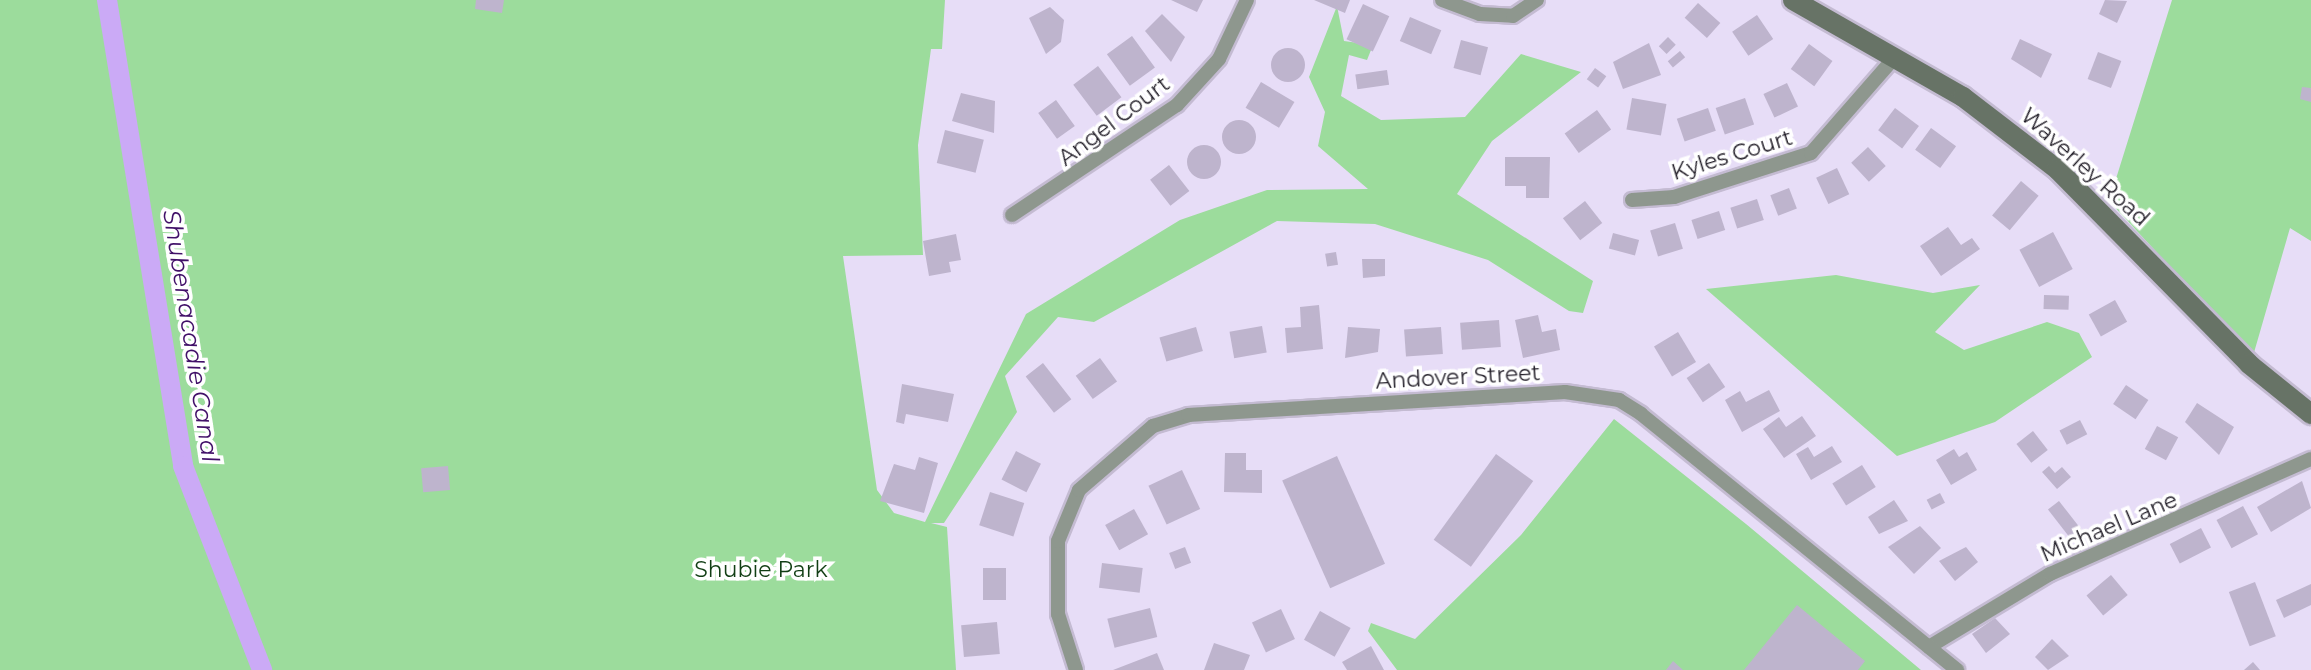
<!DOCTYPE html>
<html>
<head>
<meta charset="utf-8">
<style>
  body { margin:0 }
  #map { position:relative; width:2311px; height:670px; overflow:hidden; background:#e7ddf7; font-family:Montserrat,sans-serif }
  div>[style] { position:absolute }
  .green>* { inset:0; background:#9cdc9c }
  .canal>* { height:20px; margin:-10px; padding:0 10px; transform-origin:10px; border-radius:10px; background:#cbaaf6 }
  .building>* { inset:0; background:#beb4cd; transform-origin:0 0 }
  .round { border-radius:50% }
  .roads { filter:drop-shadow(2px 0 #c4bbd2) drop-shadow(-2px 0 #c4bbd2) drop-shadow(0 2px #c4bbd2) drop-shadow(0 -2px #c4bbd2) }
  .minor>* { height:14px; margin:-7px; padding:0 7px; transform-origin:7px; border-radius:7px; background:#8e978e }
  .secondary>* { height:20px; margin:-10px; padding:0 10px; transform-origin:10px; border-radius:10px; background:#677366 }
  span { translate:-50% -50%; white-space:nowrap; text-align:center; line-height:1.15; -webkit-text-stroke:7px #fff; paint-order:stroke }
  .street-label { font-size:22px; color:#231f29 }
  .park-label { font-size:22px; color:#113e14 }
  .water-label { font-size:24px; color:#411068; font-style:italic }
</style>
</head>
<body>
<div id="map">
  <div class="green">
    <i style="clip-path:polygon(0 0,945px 0,942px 49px,931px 49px,918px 145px,923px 255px,843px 256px,877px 490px,894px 513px,925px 522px,1026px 314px,1180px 220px,1267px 190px,1368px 189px,1318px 146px,1325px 112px,1309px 77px,1337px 6px,1344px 41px,1373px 45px,1367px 60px,1349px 55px,1341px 96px,1381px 120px,1465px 117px,1521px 54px,1581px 72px,1492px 141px,1457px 194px,1593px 281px,1583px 313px,1569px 311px,1488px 260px,1375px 224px,1277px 221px,1094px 322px,1058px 317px,1005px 376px,1017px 412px,944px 523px,931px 523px,947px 527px,956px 670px,0 670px)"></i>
    <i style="clip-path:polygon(2172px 0,2311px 0,2311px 241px,2290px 228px,2253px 356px,2109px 201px)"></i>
    <i style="clip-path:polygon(1836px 275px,1933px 293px,1980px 285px,1935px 332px,1964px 350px,2047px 322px,2079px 333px,2092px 357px,1995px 422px,1897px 456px,1706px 289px)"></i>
    <i style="clip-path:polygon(1614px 419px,1746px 524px,1921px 670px,1397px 670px,1368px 631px,1371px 623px,1415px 639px,1521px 535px)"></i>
  </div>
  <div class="canal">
    <i style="left:107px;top:0;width:472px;rotate:80.7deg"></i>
    <i style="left:183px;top:466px;width:219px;rotate:68.8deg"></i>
  </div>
  <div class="building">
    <i style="clip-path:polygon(476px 0,504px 0,502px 13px,475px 9px)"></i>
    <i style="clip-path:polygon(1171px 0,1203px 0,1197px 12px)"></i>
    <i style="clip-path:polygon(1314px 0,1350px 0,1345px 13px)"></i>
    <i style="clip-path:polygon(2105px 0,2127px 1px,2117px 23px,2099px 14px)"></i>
    <i style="left:1698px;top:3px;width:30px;height:20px;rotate:42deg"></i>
    <i style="left:1363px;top:4px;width:29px;height:39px;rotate:25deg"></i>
    <i style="clip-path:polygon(1050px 7px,1064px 20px,1061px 42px,1046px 54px,1029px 18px)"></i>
    <i style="clip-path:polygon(1162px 14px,1185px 37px,1171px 62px,1145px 31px)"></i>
    <i style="left:1757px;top:15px;width:29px;height:30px;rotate:56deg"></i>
    <i style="left:1410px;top:17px;width:34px;height:26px;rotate:23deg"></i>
    <i style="left:1132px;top:36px;width:39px;height:31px;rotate:54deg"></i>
    <i style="left:1668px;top:37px;width:11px;height:13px;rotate:45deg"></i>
    <i style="clip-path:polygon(2020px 39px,2052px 54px,2041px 78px,2011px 59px)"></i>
    <i style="left:1461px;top:40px;width:28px;height:29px;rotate:15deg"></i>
    <i style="clip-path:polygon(1649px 43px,1661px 75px,1623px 89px,1613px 62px)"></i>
    <i style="left:1809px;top:44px;width:29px;height:31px;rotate:36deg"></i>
    <i class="round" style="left:1271px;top:48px;width:34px;height:34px"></i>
    <i style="left:1680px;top:51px;width:8px;height:16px;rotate:50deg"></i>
    <i style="left:2098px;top:52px;width:25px;height:29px;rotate:21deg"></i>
    <i style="left:1098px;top:66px;width:39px;height:31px;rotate:53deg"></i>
    <i style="left:1595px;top:68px;width:14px;height:14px;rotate:36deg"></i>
    <i style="left:1387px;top:70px;width:15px;height:32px;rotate:82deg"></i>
    <i style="left:1261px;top:82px;width:39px;height:30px;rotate:31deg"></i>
    <i style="left:1787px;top:83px;width:26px;height:26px;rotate:65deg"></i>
    <i style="clip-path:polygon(2302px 87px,2311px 88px,2311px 102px,2300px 99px)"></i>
    <i style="clip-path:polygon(961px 93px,995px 101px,994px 133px,952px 121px)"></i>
    <i style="left:1632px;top:98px;width:35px;height:32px;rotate:10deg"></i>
    <i style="left:1745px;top:98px;width:28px;height:31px;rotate:71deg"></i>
    <i style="left:1056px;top:100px;width:32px;height:22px;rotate:54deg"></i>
    <i style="left:1708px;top:108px;width:24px;height:33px;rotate:71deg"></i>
    <i style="left:1895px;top:108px;width:30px;height:28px;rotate:37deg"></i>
    <i style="left:1597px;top:110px;width:24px;height:40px;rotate:54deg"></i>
    <i class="round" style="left:1222px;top:120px;width:34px;height:34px"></i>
    <i style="left:1931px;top:128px;width:31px;height:27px;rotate:36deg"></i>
    <i style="left:945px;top:130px;width:40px;height:34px;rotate:14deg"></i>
    <i class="round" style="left:1187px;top:145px;width:34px;height:34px"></i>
    <i style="left:1868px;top:147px;width:26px;height:23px;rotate:47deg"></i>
    <i style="clip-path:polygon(1505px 157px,1550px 157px,1549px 198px,1526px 198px,1526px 186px,1505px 186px)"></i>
    <i style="left:1169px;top:165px;width:33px;height:24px;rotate:52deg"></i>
    <i style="left:1837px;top:168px;width:29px;height:23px;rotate:65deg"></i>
    <i style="left:2021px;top:181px;width:23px;height:45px;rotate:40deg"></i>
    <i style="left:1789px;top:188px;width:22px;height:20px;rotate:69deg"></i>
    <i style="left:1757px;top:199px;width:22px;height:28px;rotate:72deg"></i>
    <i style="left:1585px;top:201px;width:28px;height:28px;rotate:52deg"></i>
    <i style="left:1719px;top:211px;width:20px;height:29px;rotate:72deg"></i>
    <i style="left:1675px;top:223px;width:27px;height:26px;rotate:73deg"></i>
    <i style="clip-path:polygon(1948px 227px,1961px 245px,1972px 238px,1980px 249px,1941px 276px,1920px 246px)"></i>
    <i style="left:2053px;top:232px;width:42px;height:38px;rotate:62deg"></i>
    <i style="left:1613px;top:233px;width:27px;height:16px;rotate:15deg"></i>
    <i style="clip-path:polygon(956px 234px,961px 260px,949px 262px,951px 272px,929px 276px,923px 241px)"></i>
    <i style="left:1336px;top:252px;width:13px;height:11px;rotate:81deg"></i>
    <i style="clip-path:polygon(1362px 259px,1385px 259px,1385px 276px,1363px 278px)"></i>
    <i style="left:2044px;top:295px;width:25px;height:14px;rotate:2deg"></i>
    <i style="left:2115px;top:300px;width:25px;height:30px;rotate:61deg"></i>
    <i style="clip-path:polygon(1319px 305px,1323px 349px,1287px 353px,1285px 328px,1301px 327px,1300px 307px)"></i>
    <i style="clip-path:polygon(1538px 315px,1542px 332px,1556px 329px,1560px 350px,1523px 358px,1515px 320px)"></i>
    <i style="left:1499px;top:320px;width:27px;height:39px;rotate:86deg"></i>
    <i style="left:1262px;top:326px;width:27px;height:33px;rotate:80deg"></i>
    <i style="left:1196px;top:327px;width:25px;height:38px;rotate:74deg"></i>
    <i style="clip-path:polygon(1348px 327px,1380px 329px,1378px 352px,1345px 358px)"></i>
    <i style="left:1441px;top:327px;width:27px;height:37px;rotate:86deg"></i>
    <i style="left:1678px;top:332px;width:35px;height:28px;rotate:59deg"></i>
    <i style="left:1100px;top:358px;width:29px;height:30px;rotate:54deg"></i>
    <i style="left:1043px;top:363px;width:46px;height:22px;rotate:52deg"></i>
    <i style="left:1709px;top:363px;width:29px;height:27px;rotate:56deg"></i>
    <i style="clip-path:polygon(902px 384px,954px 394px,948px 422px,906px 414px,904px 424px,896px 422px)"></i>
    <i style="left:2126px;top:385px;width:27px;height:23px;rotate:34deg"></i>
    <i style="clip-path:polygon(1769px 390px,1780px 411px,1742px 432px,1725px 400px,1740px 391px,1746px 402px)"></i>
    <i style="clip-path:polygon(2197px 403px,2234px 427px,2219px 455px,2185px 422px)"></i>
    <i style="clip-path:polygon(1802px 416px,1816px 436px,1784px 458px,1763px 429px,1779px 417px,1786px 427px)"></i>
    <i style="left:2080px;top:420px;width:16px;height:23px;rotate:63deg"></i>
    <i style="left:2157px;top:426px;width:24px;height:26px;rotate:28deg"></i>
    <i style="left:2033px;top:431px;width:24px;height:21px;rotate:52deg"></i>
    <i style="clip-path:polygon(1832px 446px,1842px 462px,1811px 480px,1796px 454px,1808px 447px,1814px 457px)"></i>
    <i style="clip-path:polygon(1954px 449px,1959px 457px,1967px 452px,1977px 470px,1951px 485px,1936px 460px)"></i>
    <i style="left:1016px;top:451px;width:28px;height:32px;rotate:27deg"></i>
    <i style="clip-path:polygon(1225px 453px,1246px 453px,1246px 470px,1262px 470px,1262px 493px,1224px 492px)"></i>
    <i style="left:1496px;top:454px;width:46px;height:106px;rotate:36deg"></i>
    <i style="left:1337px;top:456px;width:118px;height:60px;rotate:66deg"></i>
    <i style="clip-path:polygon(919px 457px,938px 463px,924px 513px,880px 501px,894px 464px,915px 470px)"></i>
    <i style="left:1862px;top:465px;width:26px;height:35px;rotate:58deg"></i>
    <i style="left:448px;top:466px;width:24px;height:27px;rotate:85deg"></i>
    <i style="clip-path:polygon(2049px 466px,2055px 473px,2062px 467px,2071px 477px,2057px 489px,2042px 472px)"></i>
    <i style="left:1182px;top:470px;width:43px;height:37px;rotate:65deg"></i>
    <i style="clip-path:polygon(2302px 481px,2311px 508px,2271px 532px,2257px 507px)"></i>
    <i style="left:990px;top:492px;width:36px;height:35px;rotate:18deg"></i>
    <i style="left:1940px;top:493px;width:11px;height:15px;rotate:63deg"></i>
    <i style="clip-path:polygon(1894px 500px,1908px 521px,1879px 534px,1868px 517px)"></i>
    <i style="left:2059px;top:501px;width:41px;height:14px;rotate:52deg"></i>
    <i style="left:2243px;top:506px;width:32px;height:30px;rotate:62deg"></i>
    <i style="left:1134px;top:509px;width:29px;height:33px;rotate:61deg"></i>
    <i style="clip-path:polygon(1920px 526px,1941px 548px,1914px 574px,1888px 547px)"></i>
    <i style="left:2201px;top:528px;width:22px;height:35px;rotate:63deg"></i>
    <i style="left:1185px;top:547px;width:17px;height:17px;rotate:69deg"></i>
    <i style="clip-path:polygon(1966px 547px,1978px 562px,1955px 581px,1939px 561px)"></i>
    <i style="left:1102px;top:563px;width:41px;height:25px;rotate:7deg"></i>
    <i style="left:983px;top:568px;width:23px;height:32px"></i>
    <i style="left:2111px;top:575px;width:26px;height:32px;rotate:50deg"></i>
    <i style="left:2255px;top:582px;width:58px;height:28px;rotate:69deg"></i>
    <i style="clip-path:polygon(2311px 584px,2311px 605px,2284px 618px,2276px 600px)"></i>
    <i style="clip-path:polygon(1797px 605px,1865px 661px,1858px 670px,1744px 670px)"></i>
    <i style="left:1150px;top:608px;width:30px;height:44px;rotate:76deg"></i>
    <i style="left:1281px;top:609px;width:33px;height:32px;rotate:65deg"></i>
    <i style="left:1320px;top:611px;width:35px;height:33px;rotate:29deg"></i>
    <i style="clip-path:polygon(1995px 618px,2010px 634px,1986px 653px,1972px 634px)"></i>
    <i style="left:997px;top:622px;width:32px;height:36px;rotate:85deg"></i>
    <i style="clip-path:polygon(2052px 639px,2069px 656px,2048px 670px,2035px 657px)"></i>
    <i style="clip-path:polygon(1214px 643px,1250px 655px,1244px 670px,1204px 670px)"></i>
    <i style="clip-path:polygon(1371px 646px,1384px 670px,1347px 670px,1342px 662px)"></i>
    <i style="clip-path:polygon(1157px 653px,1164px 670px,1113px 670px)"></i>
    <i style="clip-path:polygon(1673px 661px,1683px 670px,1666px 670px)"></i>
    <i style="clip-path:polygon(2253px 662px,2260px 670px,2244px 670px)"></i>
  </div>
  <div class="roads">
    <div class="minor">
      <i style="left:1442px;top:0;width:40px;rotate:20.2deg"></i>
      <i style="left:1480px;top:14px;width:33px;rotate:3deg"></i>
      <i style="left:1513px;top:16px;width:29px;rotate:-34deg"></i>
      <i style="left:1632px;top:200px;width:42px;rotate:-4.1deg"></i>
      <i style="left:1674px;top:197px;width:144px;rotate:-17.8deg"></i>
      <i style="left:1811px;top:153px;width:129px;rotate:-48.8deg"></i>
      <i style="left:1012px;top:215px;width:198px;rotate:-33.7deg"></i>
      <i style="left:1177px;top:105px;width:62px;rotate:-47.6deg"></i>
      <i style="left:1219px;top:59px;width:65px;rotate:-64.6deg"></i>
      <i style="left:1929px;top:647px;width:141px;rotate:-31.1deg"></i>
      <i style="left:2050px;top:574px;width:285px;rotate:-23.8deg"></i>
      <i style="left:1076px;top:670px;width:59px;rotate:-107.8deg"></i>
      <i style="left:1058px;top:614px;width:73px;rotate:-90deg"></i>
      <i style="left:1058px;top:541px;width:55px;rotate:-67.6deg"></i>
      <i style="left:1079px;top:490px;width:98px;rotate:-40.9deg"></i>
      <i style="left:1153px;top:426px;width:37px;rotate:-17deg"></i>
      <i style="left:1188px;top:415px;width:378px;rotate:-3.5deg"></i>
      <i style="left:1565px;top:392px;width:55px;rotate:8.4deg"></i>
      <i style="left:1619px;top:400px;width:26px;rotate:32deg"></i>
      <i style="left:1641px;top:414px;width:407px;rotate:39deg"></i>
    </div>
    <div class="secondary">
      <i style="left:1793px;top:0;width:196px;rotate:29.7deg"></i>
      <i style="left:1963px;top:97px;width:120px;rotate:37.5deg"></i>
      <i style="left:2058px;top:170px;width:272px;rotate:45.4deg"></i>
      <i style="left:2249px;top:364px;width:80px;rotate:38.9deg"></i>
    </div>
  </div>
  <div class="street-label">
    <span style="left:1114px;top:121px;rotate:-37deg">Angel Court</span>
    <span style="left:1732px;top:155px;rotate:-17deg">Kyles Court</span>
    <span style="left:2085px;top:167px;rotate:42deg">Waverley Road</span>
    <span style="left:1458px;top:377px;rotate:-3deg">Andover Street</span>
    <span style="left:2109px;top:527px;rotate:-23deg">Michael Lane</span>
  </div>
  <div class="park-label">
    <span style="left:761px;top:570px">Shubie Park</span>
  </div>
  <div class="water-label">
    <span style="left:191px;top:336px;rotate:81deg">Shubenacadie Canal</span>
  </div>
</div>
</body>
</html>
